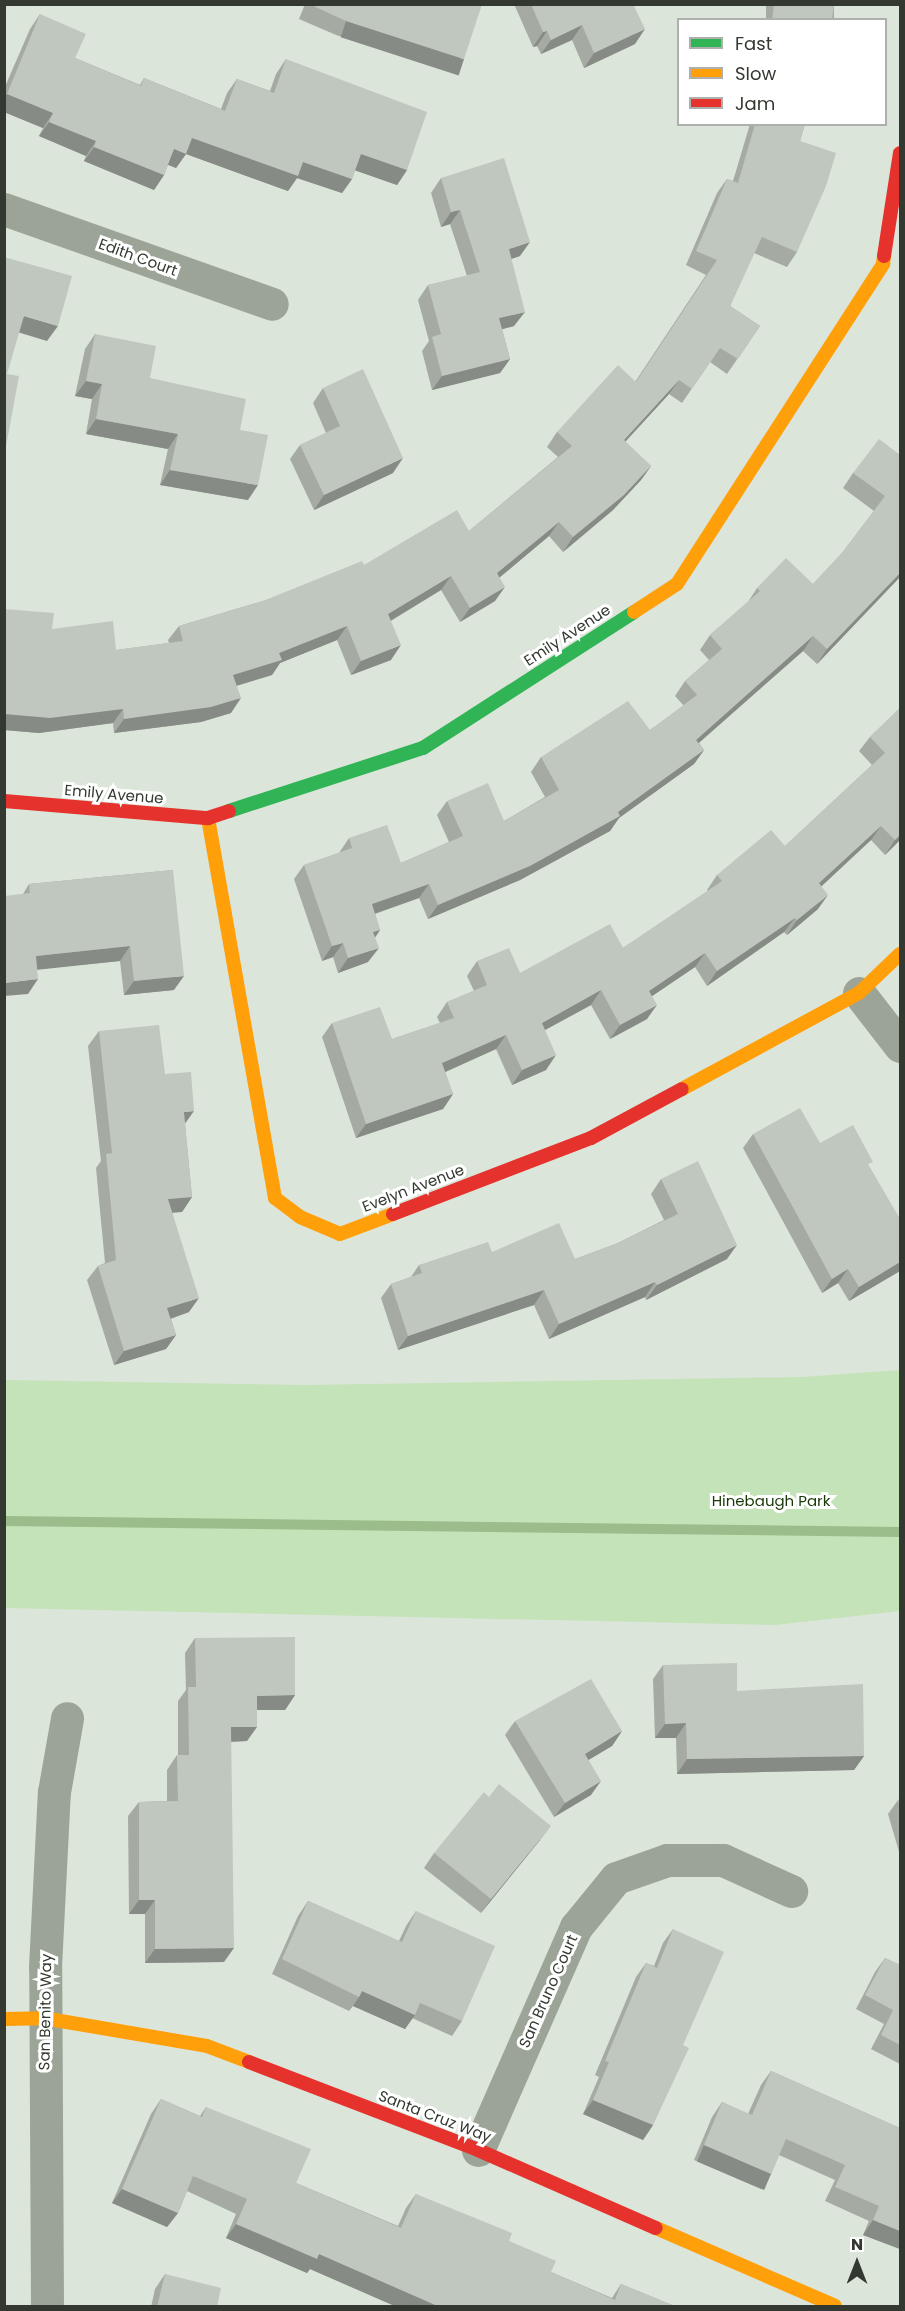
<!DOCTYPE html>
<html>
<head>
<meta charset="utf-8">
<style>
  body { margin:0 }
  #map { position:relative; width:905px; height:2311px; overflow:hidden; background:#dce5d9; font-family:Poppins,sans-serif }
  div>[style] { position:absolute }
  .green>* { inset:0; background:#c4e3b8 }
  .stream>* { height:10px; margin:-5px; padding:0 5px; transform-origin:5px; border-radius:5px; background:#9abd8b }
  .street>* { height:33px; margin:-16.5px; padding:0 16.5px; transform-origin:16.5px; border-radius:16.5px; background:#9ba497 }
  .fast>* { height:14px; margin:-7px; padding:0 7px; transform-origin:7px; border-radius:7px; background:#30b455 }
  .slow>* { height:14px; margin:-7px; padding:0 7px; transform-origin:7px; border-radius:7px; background:#ff9f0a }
  .jam>* { height:14px; margin:-7px; padding:0 7px; transform-origin:7px; border-radius:7px; background:#e5322d }
  .wall>* { inset:0; background:#a5aba3; transform-origin:0 0 }
  .shaded-wall>* { inset:0; background:#868b85; transform-origin:0 0 }
  .building>* { inset:0; background:#c0c7be }
  span { translate:-50% -50%; white-space:nowrap; text-align:center; line-height:1.15; -webkit-text-stroke:6px #fff; paint-order:stroke }
  .street-label { font-size:15px; color:#333930 }
  .park-label { font-size:15px; color:#193808 }
  .frame { position:absolute; inset:0; border:6px solid #333930; pointer-events:none }
  .legend { position:absolute; left:677px; top:18px; width:210px; height:108px; box-sizing:border-box; background:#fff; border:2px solid #adb0ac; margin:0; padding:8px 10px; list-style:none; font-size:18px; color:#333930 }
  .legend li { display:flex; align-items:center; gap:12px; height:30px }
  .legend b { width:30px; border:2px solid #adb0ac }
  .north { position:absolute; left:827px; top:2233px; width:60px; height:60px; -webkit-text-stroke:4px #fff; paint-order:stroke; rotate:0deg; font-size:16px; font-weight:700; line-height:24px; text-align:center; color:#333930 }
  .north::after { content:''; display:block; margin:auto; width:21px; height:27px; background:#333930; clip-path:polygon(50% 0,100% 100%,50% 72%,0 100%) }
</style>
</head>
<body>
<div id="map">
  <div class="green">
    <i style="clip-path:polygon(900px 1370px,900px 1611px,775px 1625px,5px 1608px,5px 1380px,305px 1385px,802px 1377px)"></i>
  </div>
  <div class="stream">
    <i style="left:4px;top:1521px;width:896px;rotate:0.7deg"></i>
  </div>
  <div class="street">
    <i style="left:4px;top:209px;width:284px;rotate:19.5deg"></i>
    <i style="left:859px;top:993px;width:67px;rotate:52.3deg"></i>
    <i style="left:478px;top:2150px;width:244px;rotate:-66.3deg"></i>
    <i style="left:576px;top:1927px;width:63px;rotate:-50.8deg"></i>
    <i style="left:616px;top:1878px;width:54px;rotate:-19.4deg"></i>
    <i style="left:667px;top:1860px;width:56px"></i>
    <i style="left:723px;top:1860px;width:75px;rotate:24.5deg"></i>
    <i style="left:47px;top:2306px;width:339px;rotate:-90.3deg"></i>
    <i style="left:45px;top:1967px;width:175px;rotate:-87.1deg"></i>
    <i style="left:54px;top:1792px;width:75px;rotate:-80deg"></i>
  </div>
  <div class="fast">
    <i style="left:229px;top:811px;width:204px;rotate:-18deg"></i>
    <i style="left:423px;top:748px;width:251px;rotate:-32.8deg"></i>
  </div>
  <div class="slow">
    <i style="left:634px;top:612px;width:51px;rotate:-33.1deg"></i>
    <i style="left:677px;top:584px;width:381px;rotate:-57.2deg"></i>
    <i style="left:883px;top:264px;width:8px;rotate:-83deg"></i>
    <i style="left:208px;top:818px;width:386px;rotate:80deg"></i>
    <i style="left:275px;top:1198px;width:31px;rotate:37deg"></i>
    <i style="left:300px;top:1217px;width:43px;rotate:23deg"></i>
    <i style="left:340px;top:1234px;width:57px;rotate:-20.7deg"></i>
    <i style="left:682px;top:1089px;width:201px;rotate:-28.5deg"></i>
    <i style="left:859px;top:993px;width:57px;rotate:-43.6deg"></i>
    <i style="left:4px;top:2019px;width:39px;rotate:-1deg"></i>
    <i style="left:43px;top:2018px;width:166px;rotate:9.7deg"></i>
    <i style="left:207px;top:2046px;width:45px;rotate:20.9deg"></i>
    <i style="left:656px;top:2228px;width:195px;rotate:23.5deg"></i>
  </div>
  <div class="jam">
    <i style="left:884px;top:256px;width:104px;rotate:-81.2deg"></i>
    <i style="left:4px;top:801px;width:205px;rotate:4.8deg"></i>
    <i style="left:208px;top:818px;width:22px;rotate:-18deg"></i>
    <i style="left:393px;top:1214px;width:212px;rotate:-21deg"></i>
    <i style="left:591px;top:1138px;width:103px;rotate:-28.3deg"></i>
    <i style="left:249px;top:2062px;width:245px;rotate:21deg"></i>
    <i style="left:478px;top:2150px;width:194px;rotate:23.7deg"></i>
  </div>
  <div class="wall">
    <i style="clip-path:polygon(305px 4px,482px 4px,454px 73px,336px 35px,299px 19px)"></i>
    <i style="clip-path:polygon(514px 4px,633px 4px,635px 44px,584px 68px,572px 40px,541px 54px,537px 46px,533px 47px)"></i>
    <i style="left:766px;top:4px;width:68px;height:16px"></i>
    <i style="clip-path:polygon(40px 14px,75px 58px,140px 85px,144px 78px,221px 109px,227px 93px,237px 79px,270px 91px,276px 74px,286px 59px,407px 170px,397px 185px,355px 170px,352px 179px,342px 193px,297px 178px,288px 191px,186px 154px,176px 168px,168px 165px,164px 175px,154px 190px,84px 161px,86px 156px,39px 136px,43px 128px,4px 112px,4px 89px,30px 29px)"></i>
    <i style="clip-path:polygon(750px 124px,805px 124px,800px 141px,797px 252px,787px 267px,754px 253px,730px 306px,760px 326px,727px 374px,710px 362px,682px 403px,669px 394px,625px 442px,651px 466px,641px 480px,613px 510px,563px 552px,549px 536px,500px 577px,495px 601px,460px 622px,441px 590px,391px 621px,391px 660px,351px 675px,337px 640px,280px 663px,272px 675px,237px 685px,231px 713px,201px 722px,114px 733px,113px 723px,39px 733px,4px 730px,4px 609px,52px 629px,116px 650px,169px 643px,168px 640px,179px 626px,263px 601px,364px 565px,469px 531px,558px 457px,547px 447px,557px 432px,635px 382px,706px 275px,686px 265px,717px 193px,727px 179px,733px 181px)"></i>
    <i style="clip-path:polygon(441px 178px,520px 256px,511px 259px,514px 326px,502px 329px,510px 359px,500px 373px,432px 390px,422px 351px,429px 341px,418px 300px,428px 285px,467px 276px,450px 224px,441px 227px,431px 193px)"></i>
    <i style="clip-path:polygon(95px 334px,150px 378px,240px 430px,248px 500px,160px 485px,168px 449px,86px 434px,92px 399px,75px 396px,85px 349px)"></i>
    <i style="clip-path:polygon(323px 388px,393px 473px,314px 510px,290px 459px,300px 445px,326px 433px,313px 403px)"></i>
    <i style="clip-path:polygon(900px 455px,900px 577px,817px 664px,803px 651px,699px 743px,704px 750px,694px 764px,619px 818px,610px 831px,520px 880px,428px 919px,419px 898px,375px 914px,380px 930px,375px 938px,368px 962px,338px 973px,333px 957px,322px 961px,294px 879px,304px 865px,339px 853px,349px 838px,401px 863px,449px 842px,437px 815px,447px 801px,504px 821px,545px 797px,531px 772px,541px 757px,650px 730px,684px 706px,675px 696px,685px 681px,709px 660px,700px 650px,710px 635px,748px 602px,757px 588px,813px 584px,842px 553px,874px 511px,843px 488px,853px 473px)"></i>
    <i style="clip-path:polygon(900px 708px,900px 840px,885px 855px,871px 840px,821px 886px,818px 909px,787px 935px,784px 932px,707px 986px,695px 967px,652px 996px,647px 1019px,610px 1039px,591px 1005px,545px 1030px,546px 1070px,512px 1085px,496px 1049px,445px 1072px,453px 1094px,443px 1109px,356px 1138px,322px 1037px,332px 1023px,392px 1039px,440px 1023px,437px 1017px,447px 1002px,474px 991px,467px 976px,477px 961px,520px 973px,623px 948px,708px 891px,707px 890px,717px 875px,785px 846px,872px 765px,859px 751px,870px 737px)"></i>
    <i style="clip-path:polygon(173px 870px,174px 990px,124px 995px,120px 961px,37px 969px,28px 994px,23px 894px,29px 884px)"></i>
    <i style="clip-path:polygon(99px 1031px,165px 1074px,185px 1125px,192px 1197px,182px 1212px,172px 1212px,189px 1312px,171px 1319px,176px 1335px,166px 1349px,114px 1365px,87px 1280px,98px 1266px,105px 1263px,96px 1168px,101px 1161px,88px 1046px)"></i>
    <i style="clip-path:polygon(753px 1134px,820px 1143px,869px 1167px,900px 1271px,849px 1301px,838px 1283px,822px 1293px,743px 1148px)"></i>
    <i style="clip-path:polygon(661px 1179px,727px 1259px,646px 1300px,645px 1297px,549px 1339px,534px 1305px,398px 1350px,381px 1298px,391px 1284px,411px 1277px,419px 1265px,492px 1252px,575px 1259px,618px 1243px,664px 1220px,651px 1194px)"></i>
    <i style="clip-path:polygon(195px 1638px,295px 1695px,285px 1710px,257px 1710px,247px 1741px,231px 1742px,224px 1962px,145px 1963px,145px 1914px,129px 1914px,128px 1816px,139px 1802px,167px 1801px,167px 1770px,177px 1755px,178px 1755px,178px 1701px,186px 1690px,185px 1653px)"></i>
    <i style="clip-path:polygon(663px 1665px,737px 1691px,864px 1756px,854px 1770px,677px 1774px,676px 1738px,655px 1738px,653px 1679px)"></i>
    <i style="clip-path:polygon(515px 1721px,622px 1731px,612px 1746px,588px 1760px,591px 1795px,554px 1817px,505px 1735px)"></i>
    <i style="clip-path:polygon(900px 1799px,900px 1855px,888px 1814px,898px 1800px)"></i>
    <i style="clip-path:polygon(540px 1840px,481px 1913px,424px 1868px,434px 1853px)"></i>
    <i style="clip-path:polygon(308px 1901px,399px 1941px,406px 1926px,416px 1911px,462px 2021px,452px 2036px,412px 2018px,405px 2029px,353px 2006px,349px 2011px,272px 1974px,298px 1916px)"></i>
    <i style="clip-path:polygon(673px 1929px,683px 2045px,653px 2125px,643px 2140px,583px 2114px,599px 2077px,595px 2075px,636px 1977px,646px 1963px,654px 1966px,663px 1943px)"></i>
    <i style="clip-path:polygon(885px 1958px,900px 1965px,900px 2064px,871px 2049px,884px 2024px,856px 2009px,875px 1972px)"></i>
    <i style="clip-path:polygon(771px 2071px,900px 2128px,900px 2249px,863px 2235px,869px 2221px,825px 2201px,835px 2180px,779px 2155px,771px 2174px,761px 2189px,694px 2160px,712px 2117px,722px 2102px,748px 2114px,761px 2085px)"></i>
    <i style="clip-path:polygon(161px 2099px,200px 2116px,206px 2107px,296px 2183px,398px 2226px,406px 2208px,416px 2194px,509px 2241px,551px 2272px,612px 2298px,621px 2284px,677px 2307px,397px 2307px,310px 2269px,307px 2273px,226px 2238px,236px 2214px,187px 2191px,178px 2213px,167px 2227px,112px 2203px,151px 2114px)"></i>
    <i style="clip-path:polygon(165px 2274px,217px 2307px,151px 2307px,155px 2289px)"></i>
  </div>
  <div class="shaded-wall">
    <i style="left:346px;top:21px;width:124px;height:17px;rotate:18deg"></i>
    <i style="clip-path:polygon(582px 25px,572px 40px,541px 54px,551px 40px)"></i>
    <i style="clip-path:polygon(645px 29px,635px 44px,584px 68px,594px 53px)"></i>
    <i style="clip-path:polygon(547px 31px,537px 46px,533px 47px,543px 32px)"></i>
    <i style="clip-path:polygon(7px 94px,53px 113px,43px 128px,4px 112px,4px 97px)"></i>
    <i style="clip-path:polygon(49px 122px,96px 141px,86px 156px,39px 136px)"></i>
    <i style="clip-path:polygon(192px 138px,303px 162px,352px 179px,342px 193px,297px 178px,288px 191px,186px 154px,176px 168px,164px 163px,174px 149px)"></i>
    <i style="clip-path:polygon(94px 147px,164px 175px,154px 190px,84px 161px)"></i>
    <i style="clip-path:polygon(361px 154px,407px 170px,397px 185px,351px 169px)"></i>
    <i style="clip-path:polygon(460px 210px,450px 224px,441px 227px,451px 212px)"></i>
    <i style="clip-path:polygon(530px 242px,520px 256px,499px 263px,509px 249px)"></i>
    <i style="clip-path:polygon(525px 312px,514px 326px,489px 333px,499px 318px)"></i>
    <i style="clip-path:polygon(24px 316px,58px 326px,47px 341px,14px 331px)"></i>
    <i style="clip-path:polygon(510px 359px,500px 373px,432px 390px,442px 376px)"></i>
    <i style="clip-path:polygon(679px 380px,669px 394px,613px 455px,624px 440px)"></i>
    <i style="clip-path:polygon(86px 381px,102px 384px,92px 399px,75px 396px)"></i>
    <i style="clip-path:polygon(96px 419px,178px 434px,168px 449px,86px 434px)"></i>
    <i style="clip-path:polygon(403px 458px,393px 473px,314px 510px,324px 495px)"></i>
    <i style="clip-path:polygon(651px 466px,641px 480px,613px 510px,563px 552px,573px 537px)"></i>
    <i style="clip-path:polygon(170px 470px,258px 485px,248px 500px,160px 485px)"></i>
    <i style="clip-path:polygon(559px 522px,549px 536px,487px 588px,497px 573px)"></i>
    <i style="clip-path:polygon(900px 573px,900px 577px,817px 664px,827px 649px)"></i>
    <i style="clip-path:polygon(451px 576px,441px 590px,378px 628px,388px 614px)"></i>
    <i style="clip-path:polygon(505px 587px,495px 601px,460px 622px,470px 608px)"></i>
    <i style="clip-path:polygon(347px 626px,337px 640px,280px 663px,272px 675px,223px 690px,233px 675px,279px 653px)"></i>
    <i style="clip-path:polygon(813px 636px,803px 651px,686px 754px,696px 740px)"></i>
    <i style="clip-path:polygon(401px 645px,391px 660px,351px 675px,361px 661px)"></i>
    <i style="clip-path:polygon(241px 698px,231px 713px,201px 722px,114px 733px,124px 719px)"></i>
    <i style="clip-path:polygon(123px 709px,113px 723px,39px 733px,4px 730px,4px 714px)"></i>
    <i style="clip-path:polygon(704px 750px,694px 764px,619px 818px,610px 831px,520px 880px,428px 919px,438px 905px,618px 812px)"></i>
    <i style="clip-path:polygon(881px 826px,871px 840px,809px 898px,819px 883px)"></i>
    <i style="clip-path:polygon(900px 835px,900px 840px,885px 855px,895px 840px)"></i>
    <i style="clip-path:polygon(429px 884px,419px 898px,362px 918px,372px 904px)"></i>
    <i style="clip-path:polygon(828px 895px,818px 909px,787px 935px,797px 920px)"></i>
    <i style="clip-path:polygon(795px 918px,784px 932px,707px 986px,717px 971px)"></i>
    <i style="clip-path:polygon(380px 930px,370px 944px,373px 932px)"></i>
    <i style="clip-path:polygon(343px 943px,333px 957px,322px 961px,332px 946px)"></i>
    <i style="clip-path:polygon(130px 946px,120px 961px,26px 971px,36px 956px)"></i>
    <i style="clip-path:polygon(379px 948px,368px 962px,338px 973px,348px 958px)"></i>
    <i style="clip-path:polygon(705px 953px,695px 967px,639px 1005px,649px 991px)"></i>
    <i style="clip-path:polygon(184px 976px,174px 990px,124px 995px,134px 981px)"></i>
    <i style="clip-path:polygon(38px 979px,28px 994px,4px 996px,4px 983px)"></i>
    <i style="clip-path:polygon(601px 990px,591px 1005px,532px 1037px,542px 1023px)"></i>
    <i style="clip-path:polygon(657px 1005px,647px 1019px,610px 1039px,620px 1025px)"></i>
    <i style="clip-path:polygon(506px 1035px,496px 1049px,432px 1078px,442px 1063px)"></i>
    <i style="clip-path:polygon(556px 1055px,546px 1070px,512px 1085px,522px 1070px)"></i>
    <i style="clip-path:polygon(453px 1094px,443px 1109px,356px 1138px,366px 1124px)"></i>
    <i style="clip-path:polygon(194px 1111px,184px 1125px,184px 1112px)"></i>
    <i style="clip-path:polygon(192px 1197px,182px 1212px,158px 1214px,168px 1199px)"></i>
    <i style="clip-path:polygon(737px 1245px,727px 1259px,646px 1300px,657px 1285px)"></i>
    <i style="clip-path:polygon(900px 1262px,900px 1271px,849px 1301px,859px 1287px)"></i>
    <i style="clip-path:polygon(848px 1269px,838px 1283px,822px 1293px,832px 1279px)"></i>
    <i style="clip-path:polygon(655px 1282px,645px 1297px,549px 1339px,559px 1324px)"></i>
    <i style="clip-path:polygon(544px 1290px,534px 1305px,398px 1350px,408px 1336px)"></i>
    <i style="clip-path:polygon(199px 1298px,189px 1312px,157px 1323px,167px 1308px)"></i>
    <i style="clip-path:polygon(176px 1335px,166px 1349px,114px 1365px,124px 1351px)"></i>
    <i style="clip-path:polygon(295px 1695px,285px 1710px,247px 1710px,257px 1696px)"></i>
    <i style="clip-path:polygon(686px 1723px,676px 1738px,655px 1738px,665px 1724px)"></i>
    <i style="clip-path:polygon(231px 1727px,257px 1727px,247px 1741px,221px 1742px)"></i>
    <i style="clip-path:polygon(622px 1731px,612px 1746px,575px 1768px,585px 1754px)"></i>
    <i style="clip-path:polygon(864px 1756px,854px 1770px,677px 1774px,687px 1759px)"></i>
    <i style="clip-path:polygon(601px 1781px,591px 1795px,554px 1817px,565px 1803px)"></i>
    <i style="clip-path:polygon(551px 1826px,540px 1840px,481px 1913px,491px 1899px)"></i>
    <i style="clip-path:polygon(139px 1900px,155px 1900px,145px 1914px,129px 1914px)"></i>
    <i style="clip-path:polygon(234px 1948px,224px 1962px,145px 1963px,155px 1949px)"></i>
    <i style="clip-path:polygon(362px 1991px,415px 2015px,405px 2029px,353px 2006px,359px 1997px)"></i>
    <i style="clip-path:polygon(593px 2100px,653px 2125px,643px 2140px,583px 2114px)"></i>
    <i style="left:704px;top:2145px;width:73px;height:18px;rotate:23deg"></i>
    <i style="clip-path:polygon(122px 2189px,178px 2213px,167px 2227px,112px 2203px)"></i>
    <i style="clip-path:polygon(873px 2220px,900px 2231px,900px 2249px,863px 2235px)"></i>
    <i style="clip-path:polygon(236px 2224px,319px 2254px,440px 2307px,397px 2307px,310px 2269px,307px 2273px,226px 2238px)"></i>
  </div>
  <div class="building">
    <i style="clip-path:polygon(309px 4px,482px 4px,464px 59px,346px 21px)"></i>
    <i style="clip-path:polygon(531px 4px,633px 4px,645px 29px,594px 53px,582px 25px,551px 40px,547px 31px,543px 32px)"></i>
    <i style="clip-path:polygon(774px 4px,834px 4px,832px 19px,826px 18px,826px 20px,772px 20px)"></i>
    <i style="clip-path:polygon(40px 14px,86px 34px,75px 58px,141px 86px,144px 78px,225px 111px,237px 79px,274px 93px,286px 59px,427px 112px,407px 170px,361px 154px,352px 179px,303px 162px,298px 176px,192px 138px,186px 154px,174px 149px,164px 175px,94px 147px,96px 141px,49px 122px,53px 113px,7px 94px)"></i>
    <i style="clip-path:polygon(755px 124px,805px 124px,800px 141px,836px 153px,826px 186px,797px 252px,762px 237px,730px 306px,760px 326px,738px 359px,720px 348px,692px 389px,679px 380px,624px 440px,651px 466px,624px 495px,573px 537px,559px 522px,497px 573px,505px 587px,470px 608px,451px 576px,388px 614px,401px 645px,361px 661px,347px 626px,279px 653px,282px 660px,233px 675px,241px 698px,211px 707px,124px 719px,123px 709px,50px 718px,4px 714px,4px 609px,54px 613px,52px 629px,113px 621px,116px 650px,183px 641px,179px 626px,263px 601px,362px 561px,364px 565px,457px 510px,469px 531px,572px 446px,557px 432px,618px 365px,636px 382px,717px 260px,696px 251px,727px 179px,738px 183px)"></i>
    <i style="clip-path:polygon(504px 158px,530px 242px,509px 249px,525px 312px,499px 318px,510px 359px,442px 376px,432px 337px,441px 334px,428px 285px,480px 272px,460px 210px,451px 212px,441px 178px)"></i>
    <i style="clip-path:polygon(4px 257px,72px 276px,58px 326px,24px 316px,7px 374px,19px 376px,4px 457px)"></i>
    <i style="clip-path:polygon(95px 334px,156px 346px,150px 378px,246px 399px,240px 430px,268px 435px,258px 485px,170px 470px,178px 434px,96px 419px,102px 384px,86px 381px)"></i>
    <i style="clip-path:polygon(363px 369px,403px 458px,324px 495px,300px 445px,340px 426px,323px 388px)"></i>
    <i style="clip-path:polygon(879px 439px,900px 455px,900px 573px,827px 649px,813px 636px,696px 740px,704px 750px,618px 812px,620px 816px,530px 866px,438px 905px,429px 884px,372px 904px,380px 930px,373px 932px,379px 948px,348px 958px,343px 943px,332px 946px,304px 865px,352px 848px,349px 838px,387px 825px,401px 863px,463px 836px,447px 801px,488px 783px,504px 821px,559px 790px,541px 757px,628px 701px,650px 730px,697px 695px,685px 681px,722px 649px,710px 635px,760px 591px,757px 588px,786px 558px,813px 584px,842px 553px,885px 496px,853px 473px)"></i>
    <i style="clip-path:polygon(900px 708px,900px 835px,895px 840px,881px 826px,819px 883px,828px 895px,797px 920px,795px 918px,717px 971px,705px 953px,649px 991px,657px 1005px,620px 1025px,601px 990px,542px 1023px,556px 1055px,522px 1070px,506px 1035px,442px 1063px,453px 1094px,366px 1124px,332px 1023px,380px 1007px,392px 1039px,454px 1018px,447px 1002px,487px 985px,477px 961px,509px 948px,520px 973px,610px 924px,623px 948px,722px 881px,717px 875px,771px 830px,785px 846px,885px 753px,870px 737px)"></i>
    <i style="clip-path:polygon(173px 870px,184px 976px,134px 981px,130px 946px,36px 956px,38px 979px,4px 983px,4px 896px,30px 893px,29px 884px)"></i>
    <i style="clip-path:polygon(159px 1025px,165px 1074px,191px 1072px,194px 1111px,184px 1112px,192px 1197px,168px 1199px,199px 1298px,167px 1308px,176px 1335px,124px 1351px,98px 1266px,116px 1260px,106px 1154px,112px 1153px,99px 1031px)"></i>
    <i style="clip-path:polygon(800px 1108px,820px 1143px,853px 1125px,873px 1162px,868px 1164px,900px 1219px,900px 1262px,859px 1287px,848px 1269px,832px 1279px,753px 1134px)"></i>
    <i style="clip-path:polygon(698px 1161px,737px 1245px,657px 1285px,655px 1282px,559px 1324px,544px 1290px,408px 1336px,391px 1284px,422px 1273px,419px 1265px,488px 1242px,492px 1252px,559px 1223px,575px 1259px,618px 1243px,678px 1214px,661px 1179px)"></i>
    <i style="clip-path:polygon(295px 1637px,295px 1695px,257px 1696px,257px 1727px,231px 1727px,234px 1948px,155px 1949px,155px 1900px,139px 1900px,139px 1802px,178px 1801px,177px 1755px,189px 1755px,188px 1687px,196px 1687px,195px 1638px)"></i>
    <i style="clip-path:polygon(737px 1663px,737px 1691px,863px 1684px,864px 1756px,687px 1759px,686px 1723px,665px 1724px,663px 1665px)"></i>
    <i style="clip-path:polygon(591px 1679px,622px 1731px,585px 1754px,601px 1781px,565px 1803px,515px 1721px)"></i>
    <i style="clip-path:polygon(499px 1784px,551px 1826px,491px 1899px,434px 1853px,484px 1792px,489px 1797px)"></i>
    <i style="clip-path:polygon(900px 1799px,900px 1809px,898px 1800px)"></i>
    <i style="clip-path:polygon(308px 1901px,402px 1942px,416px 1911px,495px 1946px,462px 2021px,420px 2003px,415px 2015px,362px 1991px,359px 1997px,282px 1959px)"></i>
    <i style="clip-path:polygon(673px 1929px,724px 1952px,683px 2045px,689px 2048px,653px 2125px,593px 2100px,609px 2062px,605px 2061px,646px 1963px,657px 1968px)"></i>
    <i style="clip-path:polygon(885px 1958px,900px 1965px,900px 2045px,881px 2035px,893px 2010px,865px 1995px)"></i>
    <i style="clip-path:polygon(771px 2071px,900px 2128px,900px 2231px,873px 2220px,879px 2206px,835px 2187px,845px 2165px,786px 2139px,771px 2174px,704px 2145px,722px 2102px,752px 2115px)"></i>
    <i style="clip-path:polygon(161px 2099px,202px 2117px,206px 2107px,311px 2149px,296px 2183px,401px 2228px,416px 2194px,512px 2233px,509px 2241px,556px 2261px,551px 2272px,615px 2300px,621px 2284px,677px 2307px,440px 2307px,319px 2254px,317px 2259px,236px 2224px,247px 2199px,193px 2176px,178px 2213px,122px 2189px)"></i>
    <i style="clip-path:polygon(165px 2274px,221px 2288px,217px 2307px,157px 2307px)"></i>
  </div>
  <div class="street-label">
    <span style="left:138px;top:257px;rotate:20deg">Edith Court</span>
    <span style="left:567px;top:635px;rotate:-33deg">Emily Avenue</span>
    <span style="left:114px;top:794px;rotate:5deg">Emily Avenue</span>
    <span style="left:413px;top:1188px;rotate:-21deg">Evelyn Avenue</span>
    <span style="left:548px;top:1991px;rotate:-66deg">San Bruno Court</span>
    <span style="left:45px;top:2012px;rotate:-89deg">San Benito Way</span>
    <span style="left:435px;top:2116px;rotate:21deg">Santa Cruz Way</span>
  </div>
  <div class="park-label">
    <span style="left:771px;top:1501px">Hinebaugh Park</span>
  </div>
  <div class="frame"></div>
  <ul class="legend">
  <li><b style="height:8px;background:#30b455"></b>Fast</li>
  <li><b style="height:8px;background:#ff9f0a"></b>Slow</li>
  <li><b style="height:8px;background:#e5322d"></b>Jam</li>
  </ul>
  <div class="north">N</div>
</div>
</body>
</html>
